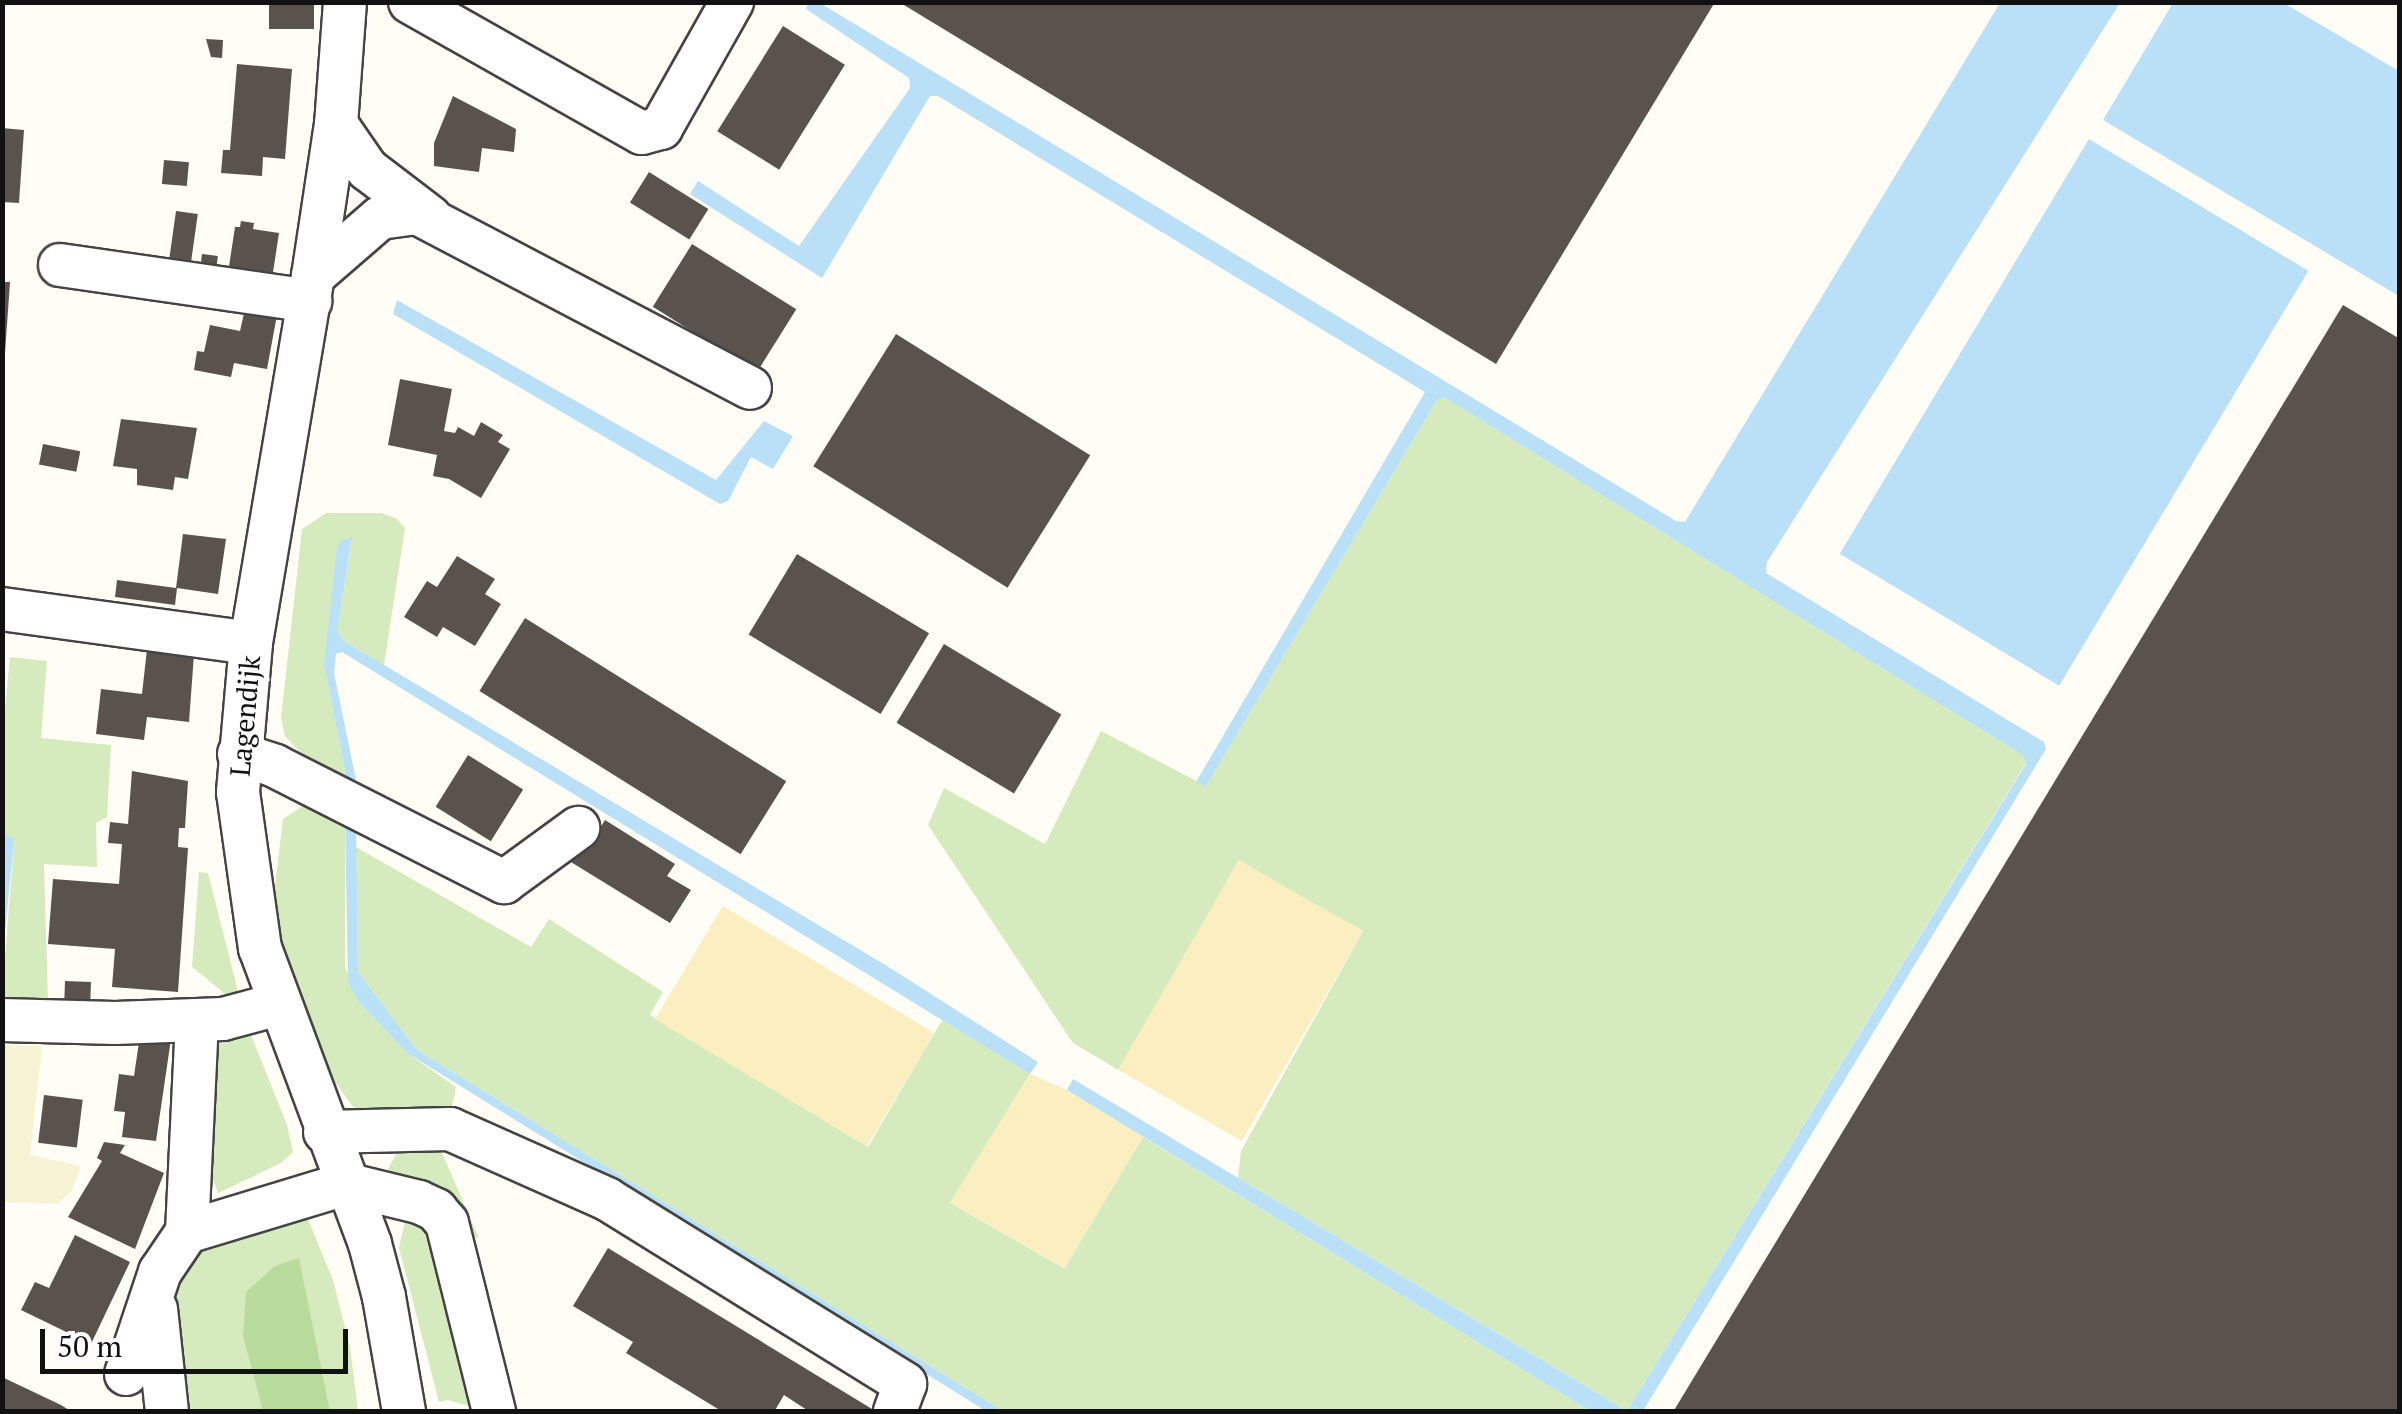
<!DOCTYPE html>
<html>
<head>
<meta charset="utf-8">
<style>
  body { margin:0 }
  #map { position:relative; width:2402px; height:1414px; overflow:hidden; background:#fffdf5; font-family:"PT Serif",serif }
  div>[style] { position:absolute }
  .farmland>* { inset:0; background:#f6f3d4 }
  .green>* { inset:0; background:#d5ebbd }
  .forest>* { inset:0; background:#b9dc9c }
  .sand>* { inset:0; background:#fbeec1; transform-origin:0 0 }
  .water>* { inset:0; background:#b9e0f7; transform-origin:0 0 }
  .building>* { inset:0; background:#5a524d; transform-origin:0 0 }
  .roads { filter:drop-shadow(2px 0 #444) drop-shadow(-2px 0 #444) drop-shadow(0 2px #444) drop-shadow(0 -2px #444) }
  .minor>* { height:42px; margin:-21px; padding:0 21px; transform-origin:21px; border-radius:21px; background:#fff }
  span { translate:-50% -50%; white-space:nowrap; text-align:center; line-height:1.15; -webkit-text-stroke:10px #fff; paint-order:stroke }
  .street-label { font-size:28px; color:#111 }
  .frame { position:absolute; inset:0; border:5px solid #111; pointer-events:none }
  .scale { position:absolute; left:40px; top:1329px; width:308px; height:45px; box-sizing:border-box; border:5px solid #111; border-top:0; padding-left:12px; font-size:30px; line-height:35px; white-space:nowrap; color:#111; -webkit-text-stroke:8px #fff; paint-order:stroke }
</style>
</head>
<body>
<div id="map">
  <div class="farmland">
    <i style="clip-path:polygon(2px 1045px,42px 1046px,30px 1155px,81px 1166px,72px 1191px,57px 1204px,3px 1202px)"></i>
  </div>
  <div class="green">
    <i style="clip-path:polygon(1445px 398px,2024px 756px,2026px 763px,1627px 1411px,1238px 1178px,1241px 1151px,1363px 931px,1238px 861px,1122px 1072px,1073px 1043px,928px 825px,944px 788px,1045px 844px,1101px 731px,1206px 786px,1437px 400px)"></i>
    <i style="clip-path:polygon(326px 513px,381px 513px,396px 518px,405px 528px,384px 665px,344px 641px,337px 631px,352px 539px,324px 665px,347px 780px,299px 751px,285px 736px,281px 718px,302px 529px)"></i>
    <i style="clip-path:polygon(10px 657px,47px 661px,41px 738px,111px 745px,107px 817px,96px 823px,97px 867px,44px 864px,48px 1003px,2px 999px,14px 840px,2px 833px,2px 739px)"></i>
    <i style="clip-path:polygon(311px 800px,345px 818px,345px 967px,358px 1001px,407px 1053px,456px 1087px,451px 1111px,364px 1111px,353px 1107px,327px 1071px,286px 958px,273px 903px,283px 819px)"></i>
    <i style="clip-path:polygon(356px 847px,531px 947px,549px 919px,663px 992px,650px 1015px,868px 1147px,942px 1020px,1030px 1074px,950px 1203px,1064px 1268px,1143px 1137px,1590px 1411px,1003px 1411px,417px 1050px,358px 972px)"></i>
    <i style="clip-path:polygon(199px 872px,208px 873px,240px 999px,235px 1002px,192px 967px)"></i>
    <i style="clip-path:polygon(247px 1025px,287px 1125px,293px 1152px,281px 1163px,218px 1193px,193px 1124px,203px 1034px)"></i>
    <i style="clip-path:polygon(439px 1146px,479px 1238px,469px 1236px,388px 1169px,398px 1151px)"></i>
    <i style="clip-path:polygon(303px 1207px,333px 1280px,350px 1347px,358px 1411px,330px 1411px,298px 1259px,262px 1399px,263px 1411px,175px 1411px,162px 1315px,193px 1246px)"></i>
    <i style="clip-path:polygon(418px 1218px,429px 1222px,479px 1409px,448px 1400px,439px 1402px,399px 1248px,405px 1221px)"></i>
  </div>
  <div class="forest">
    <i style="clip-path:polygon(299px 1258px,330px 1411px,263px 1411px,243px 1336px,246px 1292px,275px 1266px)"></i>
  </div>
  <div class="sand">
    <i style="left:1239px;top:860px;width:143px;height:242px;rotate:30deg"></i>
    <i style="left:723px;top:906px;width:247px;height:132px;rotate:31deg"></i>
    <i style="clip-path:polygon(1030px 1074px,1067px 1090px,1143px 1137px,1065px 1268px,950px 1203px)"></i>
  </div>
  <div class="water">
    <i style="clip-path:polygon(808px 3px,820px 3px,1676px 521px,1685px 522px,2000px 3px,2120px 3px,1767px 562px,1766px 573px,2044px 742px,2046px 749px,1643px 1411px,1590px 1411px,1067px 1090px,1073px 1079px,1627px 1411px,2026px 764px,2024px 756px,1445px 398px,1437px 400px,1206px 786px,1196px 782px,1425px 392px,938px 96px,930px 96px,822px 278px,690px 194px,698px 181px,799px 246px,910px 88px,909px 78px,806px 9px)"></i>
    <i style="clip-path:polygon(2173px 3px,2284px 3px,2399px 71px,2399px 296px,2103px 120px)"></i>
    <i style="left:2089px;top:139px;width:256px;height:484px;rotate:31deg"></i>
    <i style="clip-path:polygon(397px 300px,716px 480px,764px 421px,793px 436px,773px 469px,751px 457px,728px 501px,720px 504px,393px 314px)"></i>
    <i style="clip-path:polygon(352px 538px,337px 631px,344px 641px,887px 966px,1038px 1062px,1030px 1074px,342px 652px,336px 654px,334px 673px,356px 780px,347px 780px,324px 665px,337px 547px,342px 540px)"></i>
    <i style="clip-path:polygon(345px 818px,356px 820px,358px 972px,417px 1050px,1003px 1411px,986px 1411px,407px 1053px,358px 1001px,348px 982px)"></i>
    <i style="clip-path:polygon(3px 833px,14px 839px,3px 953px,2px 833px)"></i>
  </div>
  <div class="building">
    <i style="left:269px;top:2px;width:45px;height:27px"></i>
    <i style="clip-path:polygon(899px 2px,1715px 2px,1496px 364px)"></i>
    <i style="left:783px;top:26px;width:73px;height:124px;rotate:32deg"></i>
    <i style="clip-path:polygon(206px 39px,223px 40px,222px 58px,211px 57px)"></i>
    <i style="clip-path:polygon(237px 64px,292px 69px,285px 159px,263px 157px,262px 176px,221px 173px,223px 150px,230px 150px)"></i>
    <i style="clip-path:polygon(453px 96px,516px 129px,514px 152px,482px 148px,479px 172px,434px 166px,434px 143px)"></i>
    <i style="clip-path:polygon(2px 128px,24px 130px,19px 203px,2px 202px)"></i>
    <i style="left:164px;top:160px;width:25px;height:24px;rotate:5deg"></i>
    <i style="left:649px;top:172px;width:70px;height:36px;rotate:32deg"></i>
    <i style="left:176px;top:211px;width:22px;height:50px;rotate:8deg"></i>
    <i style="clip-path:polygon(241px 221px,254px 223px,253px 229px,279px 233px,272px 279px,228px 273px,235px 227px,240px 227px)"></i>
    <i style="left:692px;top:244px;width:123px;height:74px;rotate:32deg"></i>
    <i style="left:202px;top:254px;width:16px;height:15px;rotate:7deg"></i>
    <i style="clip-path:polygon(2px 282px,10px 282px,5px 353px,2px 353px)"></i>
    <i style="clip-path:polygon(2343px 305px,2400px 339px,2400px 1412px,1673px 1412px)"></i>
    <i style="clip-path:polygon(245px 309px,277px 315px,267px 369px,234px 363px,231px 377px,194px 370px,197px 351px,204px 352px,210px 325px,240px 331px)"></i>
    <i style="left:896px;top:334px;width:229px;height:156px;rotate:32deg"></i>
    <i style="clip-path:polygon(400px 379px,452px 389px,444px 431px,455px 433px,458px 427px,474px 436px,481px 422px,503px 435px,498px 442px,510px 449px,481px 498px,449px 479px,433px 476px,437px 455px,388px 445px)"></i>
    <i style="clip-path:polygon(121px 419px,197px 428px,188px 479px,175px 477px,173px 490px,137px 485px,137px 469px,113px 466px)"></i>
    <i style="left:43px;top:444px;width:38px;height:21px;rotate:11deg"></i>
    <i style="clip-path:polygon(183px 534px,226px 539px,218px 594px,177px 588px,175px 605px,115px 597px,117px 580px,176px 588px)"></i>
    <i style="left:797px;top:554px;width:154px;height:94px;rotate:31deg"></i>
    <i style="clip-path:polygon(457px 556px,495px 579px,485px 594px,501px 604px,475px 646px,443px 627px,437px 637px,404px 617px,427px 581px,437px 587px)"></i>
    <i style="left:525px;top:618px;width:308px;height:86px;rotate:32deg"></i>
    <i style="left:944px;top:644px;width:137px;height:92px;rotate:31deg"></i>
    <i style="clip-path:polygon(147px 649px,194px 654px,189px 722px,147px 717px,144px 740px,96px 734px,101px 689px,142px 694px)"></i>
    <i style="left:468px;top:755px;width:65px;height:61px;rotate:32deg"></i>
    <i style="clip-path:polygon(132px 771px,188px 781px,185px 828px,179px 828px,178px 847px,188px 848px,178px 992px,112px 987px,115px 949px,48px 944px,53px 879px,119px 884px,122px 844px,108px 843px,110px 822px,128px 824px)"></i>
    <i style="clip-path:polygon(605px 820px,675px 864px,667px 876px,691px 890px,670px 923px,566px 859px,597px 833px)"></i>
    <i style="left:65px;top:981px;width:26px;height:20px;rotate:2deg"></i>
    <i style="clip-path:polygon(140px 1035px,171px 1039px,156px 1141px,122px 1137px,125px 1112px,114px 1111px,119px 1074px,134px 1076px)"></i>
    <i style="left:44px;top:1095px;width:39px;height:48px;rotate:7deg"></i>
    <i style="clip-path:polygon(104px 1142px,125px 1145px,120px 1153px,164px 1173px,135px 1249px,68px 1217px,102px 1161px,97px 1158px)"></i>
    <i style="clip-path:polygon(75px 1235px,130px 1262px,91px 1344px,21px 1310px,35px 1282px,49px 1288px)"></i>
    <i style="clip-path:polygon(608px 1248px,877px 1412px,810px 1412px,784px 1395px,774px 1412px,723px 1412px,626px 1353px,633px 1342px,573px 1306px)"></i>
    <i style="clip-path:polygon(2px 1377px,61px 1405px,72px 1412px,2px 1412px)"></i>
  </div>
  <div class="roads">
    <div class="minor">
      <i style="left:345px;top:2px;width:122px;rotate:94.2deg"></i>
      <i style="left:336px;top:124px;width:154px;rotate:98.6deg"></i>
      <i style="left:313px;top:276px;width:372px;rotate:99.6deg"></i>
      <i style="left:251px;top:643px;width:150px;rotate:95deg"></i>
      <i style="left:238px;top:792px;width:158px;rotate:82deg"></i>
      <i style="left:260px;top:948px;width:316px;rotate:69.6deg"></i>
      <i style="left:370px;top:1244px;width:55px;rotate:75.2deg"></i>
      <i style="left:384px;top:1297px;width:117px;rotate:80.1deg"></i>
      <i style="left:410px;top:2px;width:266px;rotate:29.5deg"></i>
      <i style="left:642px;top:133px;width:20px;rotate:-15deg"></i>
      <i style="left:661px;top:128px;width:145px;rotate:-60.6deg"></i>
      <i style="left:336px;top:124px;width:55px;rotate:55.4deg"></i>
      <i style="left:367px;top:169px;width:79px;rotate:37.3deg"></i>
      <i style="left:60px;top:265px;width:253px;rotate:8.2deg"></i>
      <i style="left:313px;top:276px;width:89px;rotate:-40.9deg"></i>
      <i style="left:380px;top:218px;width:37px;rotate:-8deg"></i>
      <i style="left:417px;top:213px;width:376px;rotate:27.7deg"></i>
      <i style="left:2px;top:609px;width:251px;rotate:7.8deg"></i>
      <i style="left:239px;top:754px;width:38px;rotate:18deg"></i>
      <i style="left:275px;top:766px;width:257px;rotate:26.9deg"></i>
      <i style="left:504px;top:882px;width:92px;rotate:-36.1deg"></i>
      <i style="left:2px;top:1020px;width:113px;rotate:1.5deg"></i>
      <i style="left:115px;top:1023px;width:108px;rotate:-2.1deg"></i>
      <i style="left:223px;top:1019px;width:58px;rotate:-15deg"></i>
      <i style="left:325px;top:1132px;width:125px;rotate:-1.4deg"></i>
      <i style="left:450px;top:1129px;width:172px;rotate:24deg"></i>
      <i style="left:607px;top:1199px;width:351px;rotate:31.8deg"></i>
      <i style="left:905px;top:1384px;width:30px;rotate:110deg"></i>
      <i style="left:187px;top:1232px;width:212px;rotate:-87.3deg"></i>
      <i style="left:156px;top:1309px;width:104px;rotate:83.9deg"></i>
      <i style="left:126px;top:1374px;width:108px;rotate:-71.6deg"></i>
      <i style="left:160px;top:1272px;width:48px;rotate:-56deg"></i>
      <i style="left:187px;top:1232px;width:165px;rotate:-16.9deg"></i>
      <i style="left:345px;top:1184px;width:76px;rotate:13.7deg"></i>
      <i style="left:419px;top:1202px;width:19px;rotate:25deg"></i>
      <i style="left:436px;top:1210px;width:17px;rotate:50deg"></i>
      <i style="left:447px;top:1223px;width:195px;rotate:76deg"></i>
    </div>
  </div>
  <div class="street-label">
    <span style="left:245px;top:716px;rotate:-85deg">Lagendijk</span>
  </div>
  <div class="frame"></div>
  <div class="scale">50 m</div>
</div>
</body>
</html>
